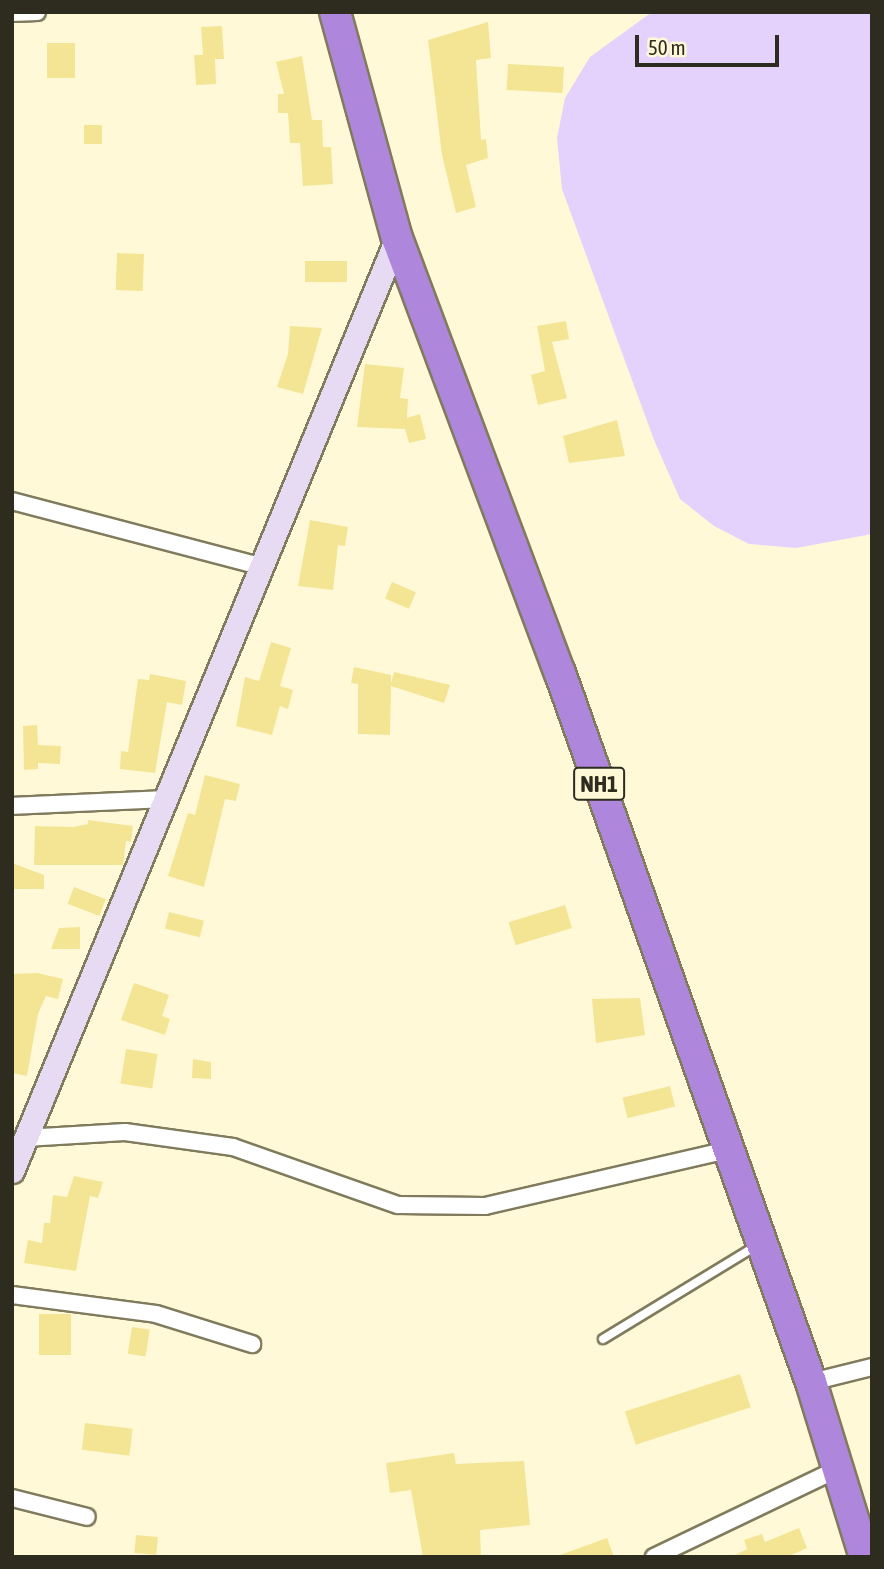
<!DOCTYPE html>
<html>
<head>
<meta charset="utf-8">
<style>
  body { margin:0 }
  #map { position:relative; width:884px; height:1569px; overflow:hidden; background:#fff9d8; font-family:"Asap Condensed",sans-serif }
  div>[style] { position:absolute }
  .water>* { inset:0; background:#e4d1fc }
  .building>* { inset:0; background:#f4e594; transform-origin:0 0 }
  .roads { filter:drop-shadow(2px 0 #807b5d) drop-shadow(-2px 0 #807b5d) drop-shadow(0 2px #807b5d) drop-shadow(0 -2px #807b5d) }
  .lane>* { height:8px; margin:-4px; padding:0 4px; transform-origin:4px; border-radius:4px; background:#fff }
  .street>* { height:16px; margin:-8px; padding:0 8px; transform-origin:8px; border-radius:8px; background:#fff }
  .secondary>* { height:23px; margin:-11.5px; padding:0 11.5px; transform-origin:11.5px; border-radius:11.5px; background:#e7dbf4 }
  .highway>* { height:30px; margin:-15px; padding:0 15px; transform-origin:15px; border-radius:15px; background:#ae86db }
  span { translate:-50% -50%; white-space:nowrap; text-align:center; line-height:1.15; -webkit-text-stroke:6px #fff9d8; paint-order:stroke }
  .shield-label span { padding:2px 5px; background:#fff9d8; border:2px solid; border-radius:5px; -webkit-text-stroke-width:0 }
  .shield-label { font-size:23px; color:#2e2c1f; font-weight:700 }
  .frame { position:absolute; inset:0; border:14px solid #2e2c1f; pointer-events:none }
  .scale { position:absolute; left:635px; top:35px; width:144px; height:32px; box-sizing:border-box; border:4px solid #2e2c1f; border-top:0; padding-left:9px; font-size:21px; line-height:24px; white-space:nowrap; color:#2e2c1f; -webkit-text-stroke:5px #fff9d8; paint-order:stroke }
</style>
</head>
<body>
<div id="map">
  <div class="water">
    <i style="clip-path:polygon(652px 12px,872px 12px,872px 534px,796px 548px,749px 544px,714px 526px,680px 499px,654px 440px,562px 189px,557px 138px,565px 98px,590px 57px)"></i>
  </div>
  <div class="building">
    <i style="clip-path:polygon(488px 22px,491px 58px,476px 60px,481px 140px,486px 139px,488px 158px,466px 165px,476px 207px,456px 213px,442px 155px,428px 40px)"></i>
    <i style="clip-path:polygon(222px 26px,224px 59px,215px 59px,216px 84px,196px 85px,194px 55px,203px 55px,201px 27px)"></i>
    <i style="left:47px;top:43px;width:28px;height:35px"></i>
    <i style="clip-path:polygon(302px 56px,312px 120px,322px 120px,323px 147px,331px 147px,333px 184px,303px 186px,300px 143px,290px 143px,288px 113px,278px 113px,278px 94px,284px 94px,276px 62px)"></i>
    <i style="left:508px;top:64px;width:56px;height:26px;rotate:3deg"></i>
    <i style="left:84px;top:125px;width:18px;height:19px"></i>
    <i style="left:117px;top:253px;width:27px;height:37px;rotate:2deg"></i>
    <i style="left:347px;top:261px;width:21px;height:42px;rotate:90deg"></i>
    <i style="clip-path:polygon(566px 321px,569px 339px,552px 342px,567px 398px,538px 405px,531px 375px,545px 371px,537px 326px)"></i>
    <i style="clip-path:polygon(290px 326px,322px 328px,303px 394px,277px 387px,288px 354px)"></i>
    <i style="clip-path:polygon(365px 364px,404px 368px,400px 398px,408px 399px,407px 418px,420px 414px,426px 439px,409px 443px,405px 429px,357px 427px)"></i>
    <i style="clip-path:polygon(617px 420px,625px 456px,569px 463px,563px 436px)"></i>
    <i style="clip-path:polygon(310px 520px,348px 527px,345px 546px,338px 545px,333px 590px,298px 586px)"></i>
    <i style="left:392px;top:582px;width:26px;height:18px;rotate:23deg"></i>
    <i style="clip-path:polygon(271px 642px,291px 648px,280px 686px,293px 690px,288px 709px,280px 706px,272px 735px,236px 726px,245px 677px,259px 681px)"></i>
    <i style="clip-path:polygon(354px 667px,391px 675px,391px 683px,394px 672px,450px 685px,444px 703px,391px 686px,390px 735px,358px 734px,358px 684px,351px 683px)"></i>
    <i style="clip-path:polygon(150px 674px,186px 681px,182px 705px,167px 702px,155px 773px,120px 769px,121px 751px,128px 752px,138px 679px,149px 680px)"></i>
    <i style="clip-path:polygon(37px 725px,38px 745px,61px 746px,60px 764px,38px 763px,38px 769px,24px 770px,23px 726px)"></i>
    <i style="clip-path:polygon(205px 775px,240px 784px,236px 801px,225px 799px,204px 887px,168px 876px,188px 813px,195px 815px)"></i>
    <i style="clip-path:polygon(88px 820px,133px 826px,131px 842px,126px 841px,123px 865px,34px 865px,35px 826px,73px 827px,88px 824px)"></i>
    <i style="clip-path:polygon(12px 863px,44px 875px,44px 889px,12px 889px)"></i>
    <i style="left:74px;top:887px;width:34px;height:18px;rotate:21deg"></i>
    <i style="left:565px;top:905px;width:24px;height:59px;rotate:73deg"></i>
    <i style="left:169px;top:912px;width:36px;height:17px;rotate:14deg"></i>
    <i style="clip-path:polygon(80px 927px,80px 949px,51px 949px,59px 928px)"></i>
    <i style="clip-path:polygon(37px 973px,63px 979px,58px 999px,46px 996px,38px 1014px,27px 1076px,12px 1073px,13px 974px)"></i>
    <i style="clip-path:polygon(134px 983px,169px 995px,162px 1016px,170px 1019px,165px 1035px,121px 1020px)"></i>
    <i style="clip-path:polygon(640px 998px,645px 1035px,596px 1043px,592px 999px)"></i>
    <i style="left:126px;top:1049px;width:32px;height:35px;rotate:9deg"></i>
    <i style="clip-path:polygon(193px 1059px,211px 1062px,211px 1079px,192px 1078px)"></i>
    <i style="left:670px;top:1086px;width:21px;height:49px;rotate:76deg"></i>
    <i style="clip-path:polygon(74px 1176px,103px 1182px,98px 1198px,90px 1196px,76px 1271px,24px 1263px,28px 1240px,42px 1243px,44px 1223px,50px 1223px,53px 1195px,67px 1197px)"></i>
    <i style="left:39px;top:1314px;width:32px;height:41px"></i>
    <i style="left:132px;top:1327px;width:18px;height:27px;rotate:9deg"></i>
    <i style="left:740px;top:1374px;width:35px;height:121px;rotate:72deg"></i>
    <i style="left:85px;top:1423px;width:48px;height:27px;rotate:7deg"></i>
    <i style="clip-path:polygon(454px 1453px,456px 1464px,524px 1461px,530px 1525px,480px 1530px,481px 1557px,423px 1557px,411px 1490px,390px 1493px,386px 1463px)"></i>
    <i style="clip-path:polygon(799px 1528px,807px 1548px,787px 1557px,731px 1557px,747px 1549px,744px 1540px,762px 1534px,765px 1542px)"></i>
    <i style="left:136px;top:1535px;width:22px;height:18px;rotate:5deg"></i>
    <i style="clip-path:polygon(607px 1538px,614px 1557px,560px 1557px,560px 1555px)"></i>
  </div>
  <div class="roads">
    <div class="lane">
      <i style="left:603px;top:1339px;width:179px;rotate:-31.3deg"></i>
    </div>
    <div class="street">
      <i style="left:12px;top:13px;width:25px;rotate:-2deg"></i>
      <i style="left:12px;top:501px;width:256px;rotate:14.7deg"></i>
      <i style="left:12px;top:806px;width:152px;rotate:-2.6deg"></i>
      <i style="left:25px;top:1138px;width:100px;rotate:-3.4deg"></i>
      <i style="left:125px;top:1132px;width:109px;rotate:7.9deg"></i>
      <i style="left:233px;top:1147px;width:175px;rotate:19.4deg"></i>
      <i style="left:398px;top:1205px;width:87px;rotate:0.7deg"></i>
      <i style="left:485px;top:1206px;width:249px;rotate:-13deg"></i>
      <i style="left:12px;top:1295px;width:145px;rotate:7.5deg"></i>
      <i style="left:156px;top:1314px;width:101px;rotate:17.4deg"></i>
      <i style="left:811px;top:1382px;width:63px;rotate:-13.8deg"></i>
      <i style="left:12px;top:1498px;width:77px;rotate:14.2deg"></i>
      <i style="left:654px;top:1557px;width:206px;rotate:-25.6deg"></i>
    </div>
    <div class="secondary">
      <i style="left:12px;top:1171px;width:1009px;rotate:-67.58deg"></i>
    </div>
    <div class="highway">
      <i style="left:335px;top:12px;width:234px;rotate:74.7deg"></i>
      <i style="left:397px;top:238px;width:465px;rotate:69.5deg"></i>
      <i style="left:560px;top:673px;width:752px;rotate:70.51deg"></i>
      <i style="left:811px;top:1382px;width:183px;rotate:72.9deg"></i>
    </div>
  </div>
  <div class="shield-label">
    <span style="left:599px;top:784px">NH1</span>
  </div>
  <div class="frame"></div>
  <div class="scale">50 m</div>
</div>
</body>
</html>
